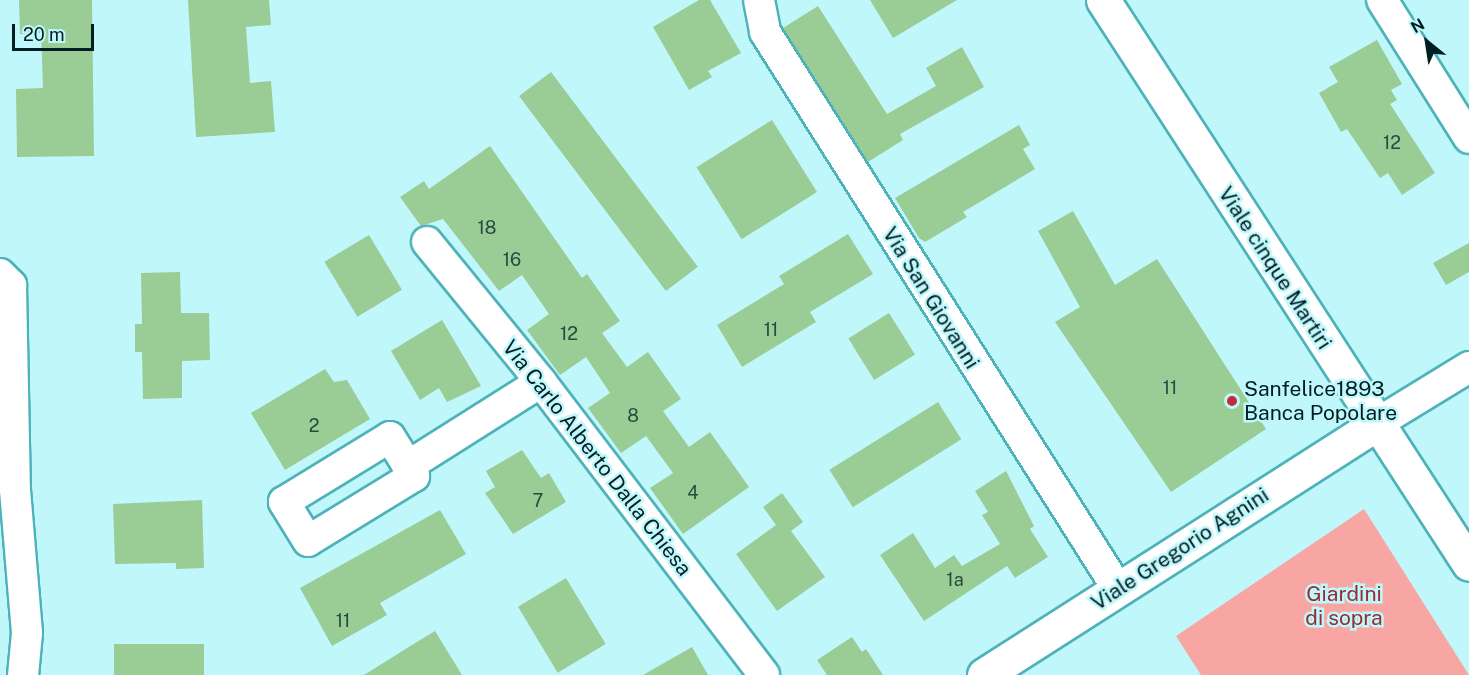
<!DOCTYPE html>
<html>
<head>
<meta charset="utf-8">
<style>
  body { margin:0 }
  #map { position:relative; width:1469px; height:675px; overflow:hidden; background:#c0f7fb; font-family:"Public Sans",sans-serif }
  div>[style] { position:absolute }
  .green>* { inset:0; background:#f7a6a3 }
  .building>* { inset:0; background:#9acc95; transform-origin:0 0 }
  .roads { filter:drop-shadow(2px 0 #4eb2ba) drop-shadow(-2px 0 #4eb2ba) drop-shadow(0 2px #4eb2ba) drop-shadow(0 -2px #4eb2ba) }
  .minor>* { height:30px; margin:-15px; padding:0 15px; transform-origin:15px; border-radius:15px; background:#fff }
  .secondary>* { height:33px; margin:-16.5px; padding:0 16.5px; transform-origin:16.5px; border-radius:16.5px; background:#fff }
  .dots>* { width:16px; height:16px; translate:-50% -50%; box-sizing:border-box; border:3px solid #c0f7fb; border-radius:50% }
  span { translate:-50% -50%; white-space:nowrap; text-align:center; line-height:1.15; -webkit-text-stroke:5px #c0f7fb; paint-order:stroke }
  .number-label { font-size:18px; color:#264a3f }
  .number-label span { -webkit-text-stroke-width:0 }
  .street-label { font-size:21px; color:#001f22 }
  .poi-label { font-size:21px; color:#001f22 }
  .left { translate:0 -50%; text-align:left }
  .park-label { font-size:21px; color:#952d32 }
  .north { position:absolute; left:1397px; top:12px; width:60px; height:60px; -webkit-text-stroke:4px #c0f7fb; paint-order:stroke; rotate:330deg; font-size:16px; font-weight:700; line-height:24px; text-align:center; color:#001f22 }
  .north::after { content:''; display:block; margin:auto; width:21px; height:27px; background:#001f22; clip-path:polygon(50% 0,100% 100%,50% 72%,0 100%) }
  .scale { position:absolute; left:12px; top:24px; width:82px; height:27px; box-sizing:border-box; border:3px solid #001f22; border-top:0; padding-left:8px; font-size:18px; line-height:21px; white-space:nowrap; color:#001f22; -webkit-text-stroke:4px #c0f7fb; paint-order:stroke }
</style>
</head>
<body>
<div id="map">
  <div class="green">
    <i style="clip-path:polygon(1364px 509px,1469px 675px,1201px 675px,1176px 636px)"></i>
  </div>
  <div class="building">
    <i style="clip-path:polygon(19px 0,92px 0,94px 156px,17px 157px,16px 89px,43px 88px,41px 33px,20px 34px)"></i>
    <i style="clip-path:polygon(188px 0,269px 0,271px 25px,246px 27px,250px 83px,271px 81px,275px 132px,196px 137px)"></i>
    <i style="clip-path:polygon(699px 0,710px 0,741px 53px,708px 71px,712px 77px,689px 90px,653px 27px)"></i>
    <i style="clip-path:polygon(870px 0,957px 0,893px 38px)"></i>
    <i style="clip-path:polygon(818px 6px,887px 114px,936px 86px,926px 68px,962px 47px,984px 87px,900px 134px,903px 140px,868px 162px,783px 28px)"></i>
    <i style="clip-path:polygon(1377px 40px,1402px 84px,1391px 90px,1397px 100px,1390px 104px,1435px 173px,1402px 195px,1388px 173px,1380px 178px,1347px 129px,1341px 132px,1319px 93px,1338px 82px,1329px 67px)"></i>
    <i style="left:551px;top:72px;width:244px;height:40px;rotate:53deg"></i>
    <i style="left:772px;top:120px;width:85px;height:89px;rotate:58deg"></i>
    <i style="clip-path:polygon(1019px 125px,1030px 145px,1023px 149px,1035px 169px,963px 212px,967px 217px,925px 242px,919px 238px,895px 198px)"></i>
    <i style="clip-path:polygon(490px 146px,582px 278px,587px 274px,620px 321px,602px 333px,627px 367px,648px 352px,681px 399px,663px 411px,689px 447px,710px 432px,749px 487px,683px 534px,650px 488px,673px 473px,646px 436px,621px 453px,588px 408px,610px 393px,586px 357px,560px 375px,527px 330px,549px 314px,522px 275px,499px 291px,443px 219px,421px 226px,400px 197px,424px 181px,429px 189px)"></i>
    <i style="clip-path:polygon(1073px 211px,1115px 285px,1157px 259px,1266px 429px,1171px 492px,1055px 322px,1080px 307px,1038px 231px)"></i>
    <i style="clip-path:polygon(848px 234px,873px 274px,810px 312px,816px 322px,742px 367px,717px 325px,784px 284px,779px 276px)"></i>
    <i style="left:369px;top:235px;width:64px;height:52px;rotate:59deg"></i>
    <i style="clip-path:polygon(1469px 243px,1469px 272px,1446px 285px,1433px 263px)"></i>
    <i style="clip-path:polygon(180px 272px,181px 313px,209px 313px,210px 360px,182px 361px,182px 398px,143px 399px,142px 352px,135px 352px,135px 324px,142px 324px,141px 273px)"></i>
    <i style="left:889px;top:313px;width:49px;height:48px;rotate:58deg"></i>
    <i style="clip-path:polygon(442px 320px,481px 386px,447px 402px,439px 388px,420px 400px,391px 351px)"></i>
    <i style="clip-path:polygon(325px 369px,334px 382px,347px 380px,370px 419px,285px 470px,251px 413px)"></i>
    <i style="left:938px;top:402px;width:44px;height:128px;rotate:58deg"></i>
    <i style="clip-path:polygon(522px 450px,541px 478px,549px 473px,566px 502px,513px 534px,485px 493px,495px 487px,486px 471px)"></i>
    <i style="clip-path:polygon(1006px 471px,1034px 526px,1030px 529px,1048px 557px,1015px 578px,1007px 566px,924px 621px,880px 555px,913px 533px,935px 568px,954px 555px,962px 566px,1000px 544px,982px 515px,988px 512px,975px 491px)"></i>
    <i style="clip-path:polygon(782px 493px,803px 522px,791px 531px,825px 577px,777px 611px,736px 554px,776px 525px,763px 507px)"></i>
    <i style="clip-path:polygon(202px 500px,204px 568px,176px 569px,176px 563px,115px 564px,113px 504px)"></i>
    <i style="clip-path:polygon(440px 510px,466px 554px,380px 603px,387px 615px,332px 646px,300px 588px)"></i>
    <i style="left:566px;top:578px;width:77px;height:56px;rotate:59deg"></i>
    <i style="clip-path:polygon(435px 631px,462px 675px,364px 675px,412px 645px)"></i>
    <i style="clip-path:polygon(852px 637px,862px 652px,866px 649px,883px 675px,827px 675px,817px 660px)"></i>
    <i style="left:204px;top:644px;width:31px;height:90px;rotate:90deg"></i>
    <i style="clip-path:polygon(692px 647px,708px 675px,643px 675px)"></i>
  </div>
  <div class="roads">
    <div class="minor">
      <i style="left:759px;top:0;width:33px;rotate:79deg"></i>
      <i style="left:765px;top:32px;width:659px;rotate:57.64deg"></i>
      <i style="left:1382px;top:0;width:163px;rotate:57.8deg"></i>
      <i style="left:427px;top:242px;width:181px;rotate:50.8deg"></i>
      <i style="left:541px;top:382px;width:368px;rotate:52.7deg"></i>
      <i style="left:0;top:274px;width:16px;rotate:45deg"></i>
      <i style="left:11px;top:285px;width:205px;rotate:88.9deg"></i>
      <i style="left:15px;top:490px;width:144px;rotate:85.2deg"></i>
      <i style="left:27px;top:633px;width:42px;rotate:95.4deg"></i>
      <i style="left:1376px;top:424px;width:109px;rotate:-31.5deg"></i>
      <i style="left:390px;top:437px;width:46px;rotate:58.4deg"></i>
      <i style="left:414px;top:476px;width:124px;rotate:148.5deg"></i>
      <i style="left:308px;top:541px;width:46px;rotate:-121.6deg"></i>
      <i style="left:284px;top:502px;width:124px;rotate:-31.5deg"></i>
      <i style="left:408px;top:466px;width:157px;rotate:-32.3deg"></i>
    </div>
    <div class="secondary">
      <i style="left:1103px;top:0;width:672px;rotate:57.02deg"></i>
      <i style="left:984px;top:675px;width:465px;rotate:-32.6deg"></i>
    </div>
  </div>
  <div class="dots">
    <i style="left:1232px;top:401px;background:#bf2e39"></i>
  </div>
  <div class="number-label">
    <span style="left:1392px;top:143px">12</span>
    <span style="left:487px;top:228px">18</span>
    <span style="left:512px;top:260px">16</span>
    <span style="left:771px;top:330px">11</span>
    <span style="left:569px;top:334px">12</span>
    <span style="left:1170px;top:388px">11</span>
    <span style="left:633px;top:416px">8</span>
    <span style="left:314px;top:426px">2</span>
    <span style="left:693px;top:493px">4</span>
    <span style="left:538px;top:501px">7</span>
    <span style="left:955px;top:580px">1a</span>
    <span style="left:343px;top:621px">11</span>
  </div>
  <div class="street-label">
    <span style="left:1275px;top:268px;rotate:57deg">Viale cinque Martiri</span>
    <span style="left:931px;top:298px;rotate:58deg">Via San Giovanni</span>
    <span style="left:597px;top:458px;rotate:52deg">Via Carlo Alberto Dalla Chiesa</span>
    <span style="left:1180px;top:549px;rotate:-33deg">Viale Gregorio Agnini</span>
  </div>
  <div class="poi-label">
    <span class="left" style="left:1244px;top:401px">Sanfelice1893<br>Banca Popolare</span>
  </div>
  <div class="park-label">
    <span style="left:1344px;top:606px">Giardini<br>di sopra</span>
  </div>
  <div class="north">N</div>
  <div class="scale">20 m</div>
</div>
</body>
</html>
